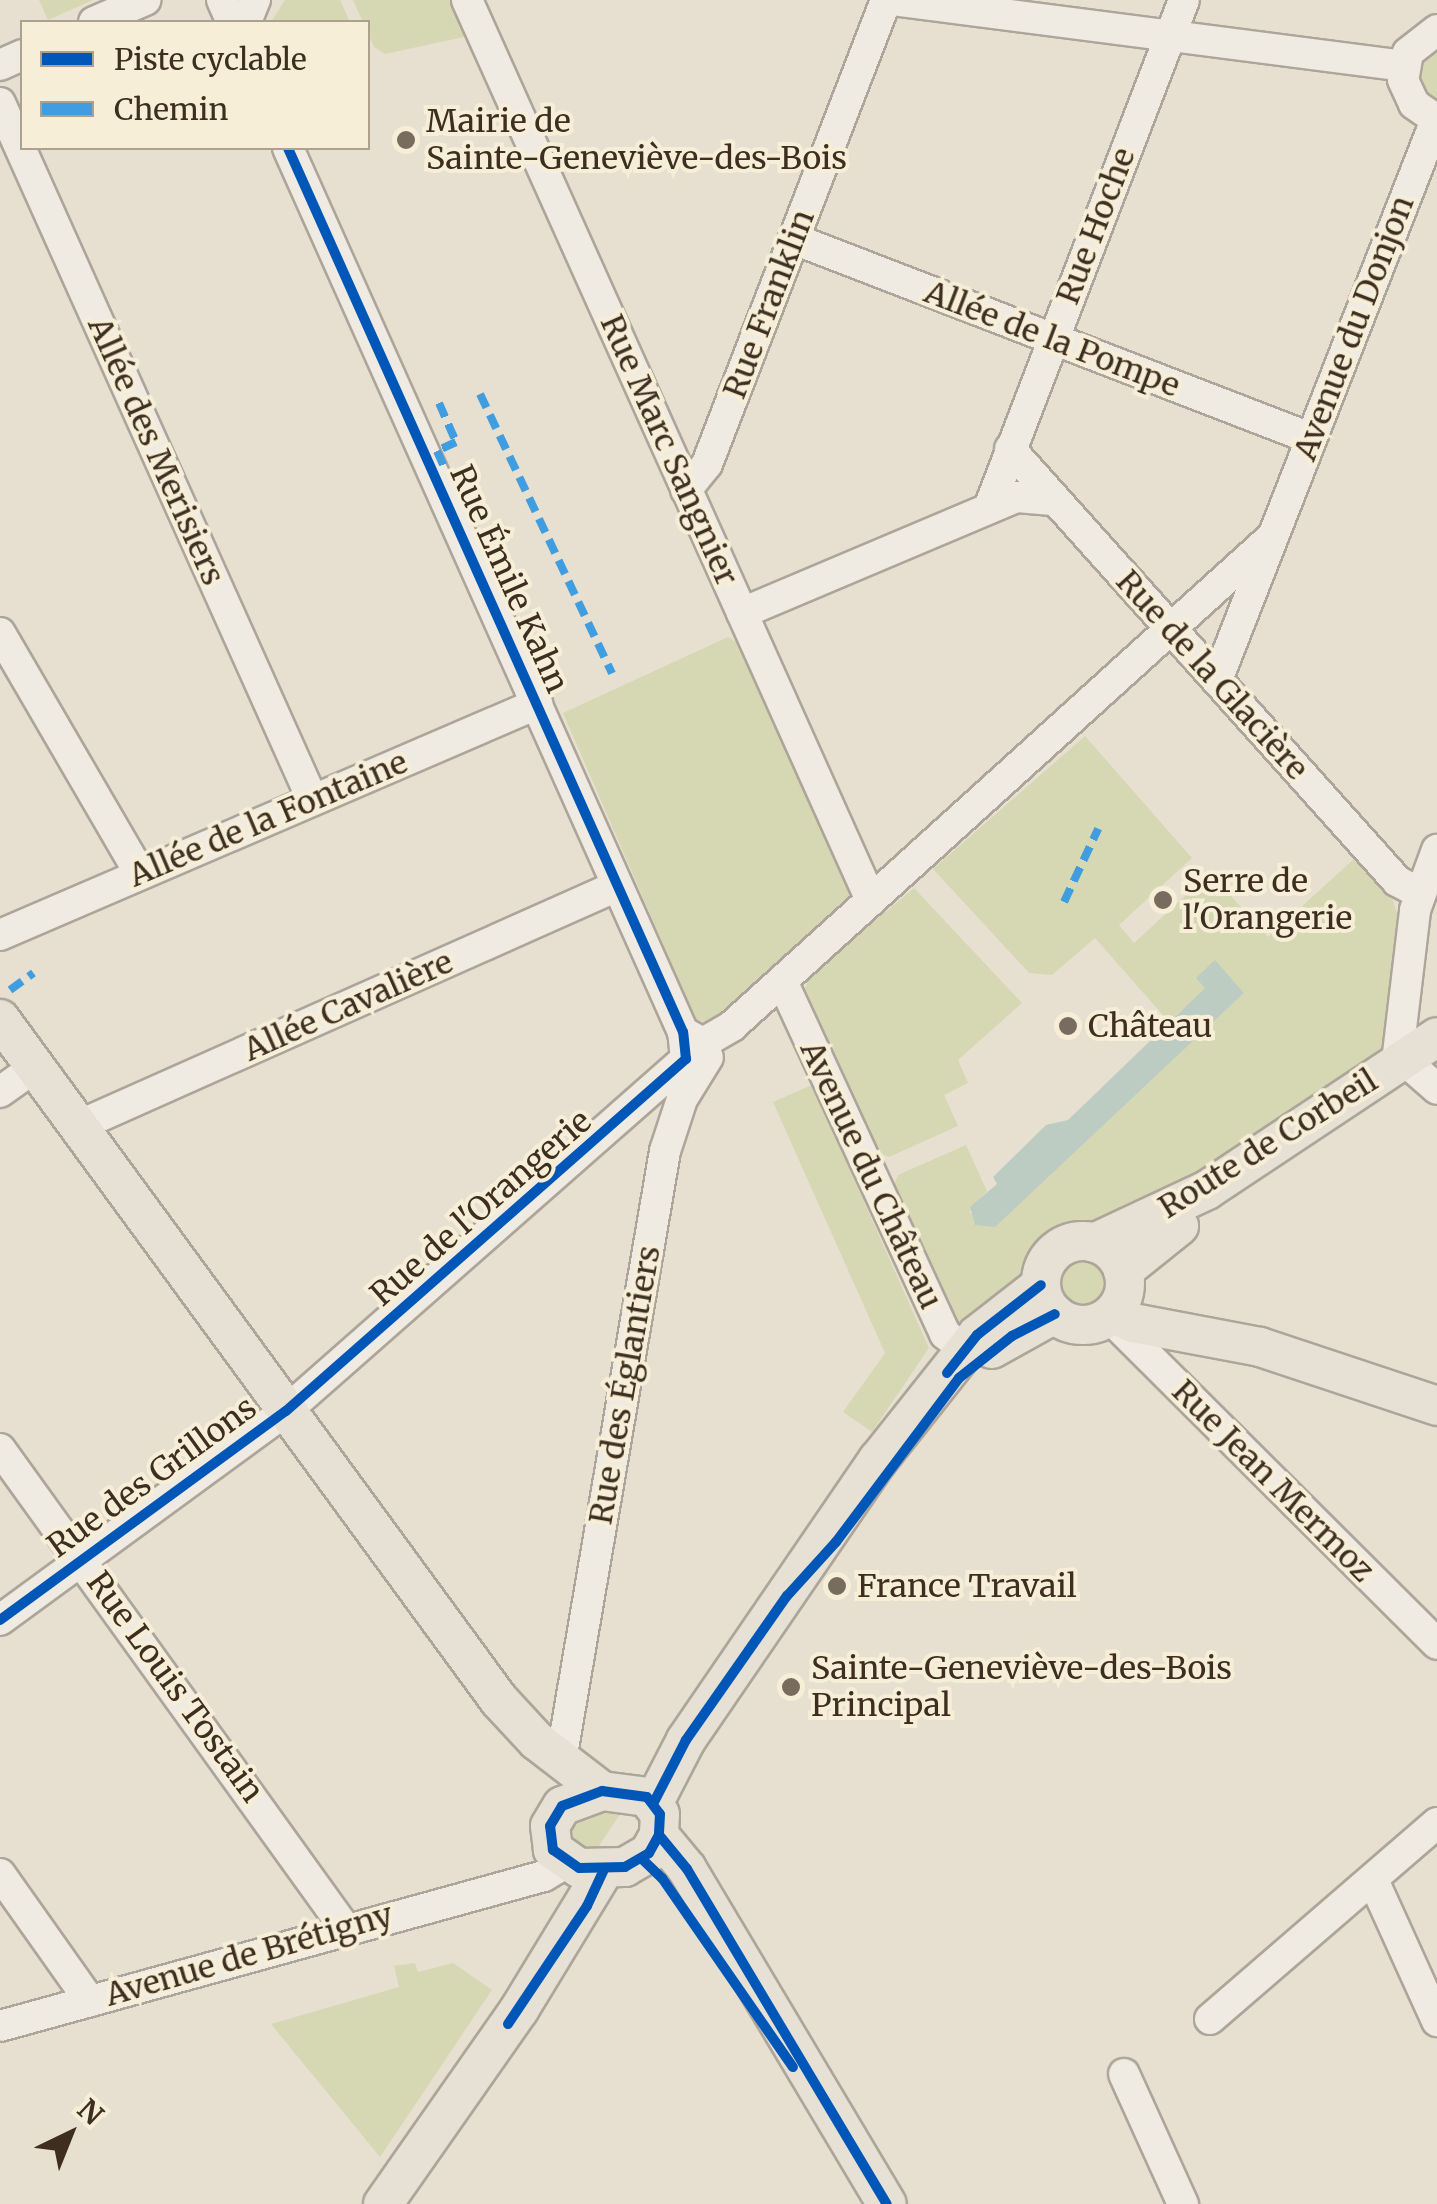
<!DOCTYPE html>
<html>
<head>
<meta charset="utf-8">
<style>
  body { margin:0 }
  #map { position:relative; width:1437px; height:2204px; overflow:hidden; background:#e7e0d1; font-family:Merriweather,serif }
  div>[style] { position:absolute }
  .green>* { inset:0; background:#d6d7b3 }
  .round { border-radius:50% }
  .water>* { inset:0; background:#bcccc2 }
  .roads { filter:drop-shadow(2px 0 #ada599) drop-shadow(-2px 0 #ada599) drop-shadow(0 2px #ada599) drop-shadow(0 -2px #ada599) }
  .minor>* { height:30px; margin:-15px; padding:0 15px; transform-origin:15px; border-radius:15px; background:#efebe3 }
  .major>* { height:38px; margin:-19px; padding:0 19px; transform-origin:19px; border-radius:19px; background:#e6e1d4 }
  .major>.ring { margin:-19px; padding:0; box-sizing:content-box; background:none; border:38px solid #e6e1d4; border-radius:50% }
  .quiet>* { height:8px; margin-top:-4px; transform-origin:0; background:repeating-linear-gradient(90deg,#3f9de0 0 15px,transparent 0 23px) }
  .cycleway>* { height:10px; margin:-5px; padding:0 5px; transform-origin:5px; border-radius:5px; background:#0057b8 }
  .dots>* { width:28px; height:28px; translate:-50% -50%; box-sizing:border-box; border:5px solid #f7eed8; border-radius:50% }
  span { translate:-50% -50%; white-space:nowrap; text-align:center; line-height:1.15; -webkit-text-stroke:8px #f7eed8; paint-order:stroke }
  .poi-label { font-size:32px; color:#3d2e20 }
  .left { translate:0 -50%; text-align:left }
  .street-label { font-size:32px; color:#3d2e20 }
  .legend { position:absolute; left:20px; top:20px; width:350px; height:130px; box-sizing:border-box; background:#f7eed8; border:2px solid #ada18e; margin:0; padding:12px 18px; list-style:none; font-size:30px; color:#3d2e20 }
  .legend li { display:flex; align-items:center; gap:20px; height:50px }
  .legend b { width:50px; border:2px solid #ada18e }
  .north { position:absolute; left:20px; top:2084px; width:100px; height:100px; -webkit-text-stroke:8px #f7eed8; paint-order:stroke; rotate:43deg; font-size:28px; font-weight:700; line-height:40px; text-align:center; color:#3d2e20 }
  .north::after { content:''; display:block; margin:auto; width:35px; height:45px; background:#3d2e20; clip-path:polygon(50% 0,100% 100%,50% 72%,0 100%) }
</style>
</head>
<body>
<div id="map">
  <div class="green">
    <i style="clip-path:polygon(39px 0,93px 0,48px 20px)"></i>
    <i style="clip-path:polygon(285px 0,340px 0,350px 22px,271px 22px)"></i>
    <i style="clip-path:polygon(353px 0,452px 0,468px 36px,385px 54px,374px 47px)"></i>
    <i style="clip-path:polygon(1437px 43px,1437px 109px,1419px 91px,1416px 68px)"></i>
    <i style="clip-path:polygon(728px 637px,738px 643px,852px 890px,851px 899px,713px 1024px,696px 1020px,563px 713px)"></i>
    <i style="clip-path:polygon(1085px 736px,1192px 858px,1119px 925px,1134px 943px,1210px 873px,1268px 937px,1355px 858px,1393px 900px,1400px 925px,1381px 1062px,1182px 1194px,1058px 1238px,1039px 1258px,1025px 1290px,958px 1330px,893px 1187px,898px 1175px,966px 1145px,987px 1191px,969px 1212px,994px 1227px,1244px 993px,1215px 961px,1206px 988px,1169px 1022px,1095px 938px,1052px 975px,1029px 973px,933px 869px)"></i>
    <i style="clip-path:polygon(914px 888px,1022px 1003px,958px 1060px,968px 1083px,944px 1095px,958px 1126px,889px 1157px,877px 1152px,805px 988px,810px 976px)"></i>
    <i style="clip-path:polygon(812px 1085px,929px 1348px,872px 1432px,843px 1412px,885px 1353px,773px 1102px)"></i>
    <i class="round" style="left:1060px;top:1259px;width:48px;height:48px"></i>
    <i style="clip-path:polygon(625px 1807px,595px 1852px,571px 1844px,569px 1827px,581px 1813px)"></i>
    <i style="clip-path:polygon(415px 1963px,418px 1972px,453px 1963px,492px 1990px,380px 2157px,271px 2024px,399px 1987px,394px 1966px)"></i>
  </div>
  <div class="water">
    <i style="clip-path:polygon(1215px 960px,1244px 993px,995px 1227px,975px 1225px,970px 1207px,997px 1184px,993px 1177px,1046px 1125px,1068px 1120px,1205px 988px,1196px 978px)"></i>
  </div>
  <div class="roads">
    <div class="minor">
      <i style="left:222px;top:0;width:24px;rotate:66deg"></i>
      <i style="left:467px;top:0;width:987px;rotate:65.83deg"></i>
      <i style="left:893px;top:0;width:515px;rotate:7.36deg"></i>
      <i style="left:94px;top:22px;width:56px;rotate:-23.3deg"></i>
      <i style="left:246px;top:22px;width:24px;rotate:-68deg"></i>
      <i style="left:1437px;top:30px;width:37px;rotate:142deg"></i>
      <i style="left:1408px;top:53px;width:27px;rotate:100deg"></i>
      <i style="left:1403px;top:80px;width:26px;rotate:65deg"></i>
      <i style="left:1414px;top:104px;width:28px;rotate:35deg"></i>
      <i style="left:0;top:65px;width:24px;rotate:-24deg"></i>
      <i style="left:0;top:103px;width:763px;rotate:65.85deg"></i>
      <i style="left:794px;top:239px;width:553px;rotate:21.09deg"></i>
      <i style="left:1010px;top:449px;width:580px;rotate:48.14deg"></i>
      <i style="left:1397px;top:881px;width:26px;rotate:28deg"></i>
      <i style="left:686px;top:490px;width:33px;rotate:-51deg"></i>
      <i style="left:707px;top:464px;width:497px;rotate:-68.9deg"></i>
      <i style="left:989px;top:508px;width:544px;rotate:-69deg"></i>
      <i style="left:742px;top:613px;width:298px;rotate:-22.9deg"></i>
      <i style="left:1017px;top:497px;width:38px;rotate:5deg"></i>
      <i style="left:0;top:633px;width:279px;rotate:59.8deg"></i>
      <i style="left:1217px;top:680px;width:601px;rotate:-68.64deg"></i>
      <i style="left:0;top:935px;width:585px;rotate:-23.28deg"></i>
      <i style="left:782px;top:981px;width:389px;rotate:65.2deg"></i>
      <i style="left:945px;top:1334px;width:16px;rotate:38deg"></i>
      <i style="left:958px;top:1344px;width:21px;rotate:-25deg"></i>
      <i style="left:683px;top:1032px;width:23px;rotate:29deg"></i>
      <i style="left:703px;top:1043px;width:34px;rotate:-30deg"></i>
      <i style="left:732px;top:1026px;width:729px;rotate:-42.16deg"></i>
      <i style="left:1397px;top:1062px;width:153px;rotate:-83.2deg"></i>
      <i style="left:1415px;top:910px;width:64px;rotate:-69.9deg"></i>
      <i style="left:1412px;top:1067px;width:33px;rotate:41deg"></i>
      <i style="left:0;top:1092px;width:43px;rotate:-35.5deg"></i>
      <i style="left:78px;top:1126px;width:590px;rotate:-24deg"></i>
      <i style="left:1109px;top:1317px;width:463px;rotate:44.9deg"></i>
      <i style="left:0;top:1449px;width:590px;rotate:54.24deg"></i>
      <i style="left:0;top:1620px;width:354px;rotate:-36.2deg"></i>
      <i style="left:286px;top:1411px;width:533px;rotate:-41.35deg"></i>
      <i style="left:686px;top:1059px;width:27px;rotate:-96deg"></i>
      <i style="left:683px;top:1032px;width:968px;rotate:-114.08deg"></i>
      <i style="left:561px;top:1760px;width:618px;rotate:-80.31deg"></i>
      <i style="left:665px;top:1151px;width:55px;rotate:-71.9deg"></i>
      <i style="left:682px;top:1099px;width:49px;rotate:-58.2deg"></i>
      <i style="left:0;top:1874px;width:156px;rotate:54.7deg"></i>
      <i style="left:1373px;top:1880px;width:155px;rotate:65.6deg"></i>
      <i style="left:1210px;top:2019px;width:300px;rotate:-40.8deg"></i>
      <i style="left:0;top:2026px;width:564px;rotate:-15.42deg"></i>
      <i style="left:544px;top:1876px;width:27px;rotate:-31deg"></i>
      <i style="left:1124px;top:2074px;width:143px;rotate:65.6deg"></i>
    </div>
    <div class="major">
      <i style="left:0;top:1019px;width:844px;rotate:53.77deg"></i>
      <i style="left:499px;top:1700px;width:56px;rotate:47.2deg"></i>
      <i style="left:537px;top:1741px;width:82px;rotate:37.6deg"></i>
      <i class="ring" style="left:1041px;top:1241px;width:46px;height:46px"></i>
      <i style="left:1094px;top:1243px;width:125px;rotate:-25.1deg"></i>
      <i style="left:1207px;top:1190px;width:276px;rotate:-33.6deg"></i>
      <i style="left:1123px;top:1271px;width:72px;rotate:-38.8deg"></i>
      <i style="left:1113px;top:1313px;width:22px;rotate:27deg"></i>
      <i style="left:1133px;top:1323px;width:129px;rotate:10.7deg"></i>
      <i style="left:1260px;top:1347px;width:187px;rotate:18.4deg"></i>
      <i style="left:992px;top:1349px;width:72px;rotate:-29.1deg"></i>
      <i style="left:602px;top:1791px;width:45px;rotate:7.6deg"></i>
      <i style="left:647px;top:1797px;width:21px;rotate:53deg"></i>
      <i style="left:660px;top:1814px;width:21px;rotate:93deg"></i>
      <i style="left:659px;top:1835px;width:21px;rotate:119deg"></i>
      <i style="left:649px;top:1853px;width:28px;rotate:150deg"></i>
      <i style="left:625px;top:1867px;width:46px;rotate:178.8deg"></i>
      <i style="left:579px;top:1868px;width:32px;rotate:-145deg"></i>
      <i style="left:553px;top:1850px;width:24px;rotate:-97deg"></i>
      <i style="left:550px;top:1826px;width:23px;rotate:-59deg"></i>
      <i style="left:562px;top:1806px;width:43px;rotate:-20.6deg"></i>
      <i style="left:653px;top:1804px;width:72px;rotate:-62.7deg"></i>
      <i style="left:686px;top:1740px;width:340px;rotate:-55.6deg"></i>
      <i style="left:878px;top:1460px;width:159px;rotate:-51.6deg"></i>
      <i style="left:977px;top:1335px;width:81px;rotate:-38deg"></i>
      <i style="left:659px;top:1835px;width:44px;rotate:50.5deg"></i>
      <i style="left:687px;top:1869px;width:390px;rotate:59.2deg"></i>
      <i style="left:383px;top:2204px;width:237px;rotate:-55deg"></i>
      <i style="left:519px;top:2010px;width:164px;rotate:-58.7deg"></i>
    </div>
  </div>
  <div class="quiet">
    <i style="left:480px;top:394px;width:309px;rotate:64.7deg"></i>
    <i style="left:439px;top:403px;width:43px;rotate:66.4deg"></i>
    <i style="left:456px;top:442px;width:21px;rotate:155deg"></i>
    <i style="left:437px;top:451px;width:22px;rotate:66deg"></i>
    <i style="left:1064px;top:902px;width:81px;rotate:-65deg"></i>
    <i style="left:10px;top:990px;width:29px;rotate:-36deg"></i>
  </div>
  <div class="cycleway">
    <i style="left:947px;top:1373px;width:48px;rotate:-51.7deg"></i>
    <i style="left:977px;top:1335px;width:81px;rotate:-38deg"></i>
    <i style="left:0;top:1620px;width:354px;rotate:-36.2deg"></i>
    <i style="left:286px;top:1411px;width:533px;rotate:-41.35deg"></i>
    <i style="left:686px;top:1059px;width:27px;rotate:-96deg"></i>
    <i style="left:683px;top:1032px;width:968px;rotate:-114.08deg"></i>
    <i style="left:602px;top:1791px;width:45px;rotate:7.6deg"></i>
    <i style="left:647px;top:1797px;width:21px;rotate:53deg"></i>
    <i style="left:660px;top:1814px;width:21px;rotate:93deg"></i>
    <i style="left:659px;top:1835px;width:21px;rotate:119deg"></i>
    <i style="left:649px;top:1853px;width:28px;rotate:150deg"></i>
    <i style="left:625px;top:1867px;width:46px;rotate:178.8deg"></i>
    <i style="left:579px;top:1868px;width:32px;rotate:-145deg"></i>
    <i style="left:553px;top:1850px;width:24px;rotate:-97deg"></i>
    <i style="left:550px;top:1826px;width:23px;rotate:-59deg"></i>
    <i style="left:562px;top:1806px;width:43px;rotate:-20.6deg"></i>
    <i style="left:653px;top:1804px;width:72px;rotate:-62.7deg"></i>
    <i style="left:686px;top:1740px;width:176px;rotate:-55deg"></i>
    <i style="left:787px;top:1596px;width:73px;rotate:-47.8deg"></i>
    <i style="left:836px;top:1542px;width:205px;rotate:-53.1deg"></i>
    <i style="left:959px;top:1378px;width:68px;rotate:-38.4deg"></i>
    <i style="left:1012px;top:1336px;width:48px;rotate:-27.1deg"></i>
    <i style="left:659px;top:1835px;width:44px;rotate:50.5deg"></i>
    <i style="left:687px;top:1869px;width:390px;rotate:59.2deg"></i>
    <i style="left:642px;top:1859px;width:28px;rotate:44deg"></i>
    <i style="left:662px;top:1878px;width:230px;rotate:55.3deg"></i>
    <i style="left:508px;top:2024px;width:142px;rotate:-56.2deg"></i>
    <i style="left:587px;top:1906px;width:40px;rotate:-65deg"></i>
  </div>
  <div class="dots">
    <i style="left:406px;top:140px;background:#786c5e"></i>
    <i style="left:1163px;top:900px;background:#786c5e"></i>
    <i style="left:1068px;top:1026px;background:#786c5e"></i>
    <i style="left:837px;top:1586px;background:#786c5e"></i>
    <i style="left:791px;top:1687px;background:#786c5e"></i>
  </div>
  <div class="poi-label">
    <span class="left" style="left:426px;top:140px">Mairie de<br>Sainte-Geneviève-des-Bois</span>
    <span class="left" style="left:1183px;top:900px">Serre de<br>l'Orangerie</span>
    <span class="left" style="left:1088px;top:1026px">Château</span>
    <span class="left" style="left:857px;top:1586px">France Travail</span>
    <span class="left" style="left:811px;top:1687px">Sainte-Geneviève-des-Bois<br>Principal</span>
  </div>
  <div class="street-label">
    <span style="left:1096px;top:226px;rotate:-69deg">Rue Hoche</span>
    <span style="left:769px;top:304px;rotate:-69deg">Rue Franklin</span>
    <span style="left:1354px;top:328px;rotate:-69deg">Avenue du Donjon</span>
    <span style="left:1052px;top:339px;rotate:21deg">Allée de la Pompe</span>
    <span style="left:669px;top:450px;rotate:66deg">Rue Marc Sangnier</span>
    <span style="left:156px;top:451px;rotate:66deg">Allée des Merisiers</span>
    <span style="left:509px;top:579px;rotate:66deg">Rue Émile Kahn</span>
    <span style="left:1212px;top:675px;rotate:48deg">Rue de la Glacière</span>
    <span style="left:268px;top:819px;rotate:-23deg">Allée de la Fontaine</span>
    <span style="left:348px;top:1006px;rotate:-24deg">Allée Cavalière</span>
    <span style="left:1268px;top:1144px;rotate:-32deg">Route de Corbeil</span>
    <span style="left:871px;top:1175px;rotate:65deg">Avenue du Château</span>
    <span style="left:481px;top:1208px;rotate:-41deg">Rue de l'Orangerie</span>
    <span style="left:625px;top:1385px;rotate:-80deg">Rue des Églantiers</span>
    <span style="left:152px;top:1477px;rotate:-36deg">Rue des Grillons</span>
    <span style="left:1273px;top:1481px;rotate:45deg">Rue Jean Mermoz</span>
    <span style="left:175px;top:1687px;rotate:54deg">Rue Louis Tostain</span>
    <span style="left:249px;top:1955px;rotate:-16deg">Avenue de Brétigny</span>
  </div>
  <ul class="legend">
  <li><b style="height:12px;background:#0057b8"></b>Piste cyclable</li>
  <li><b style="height:12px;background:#3f9de0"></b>Chemin</li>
  </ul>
  <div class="north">N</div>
</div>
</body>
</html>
